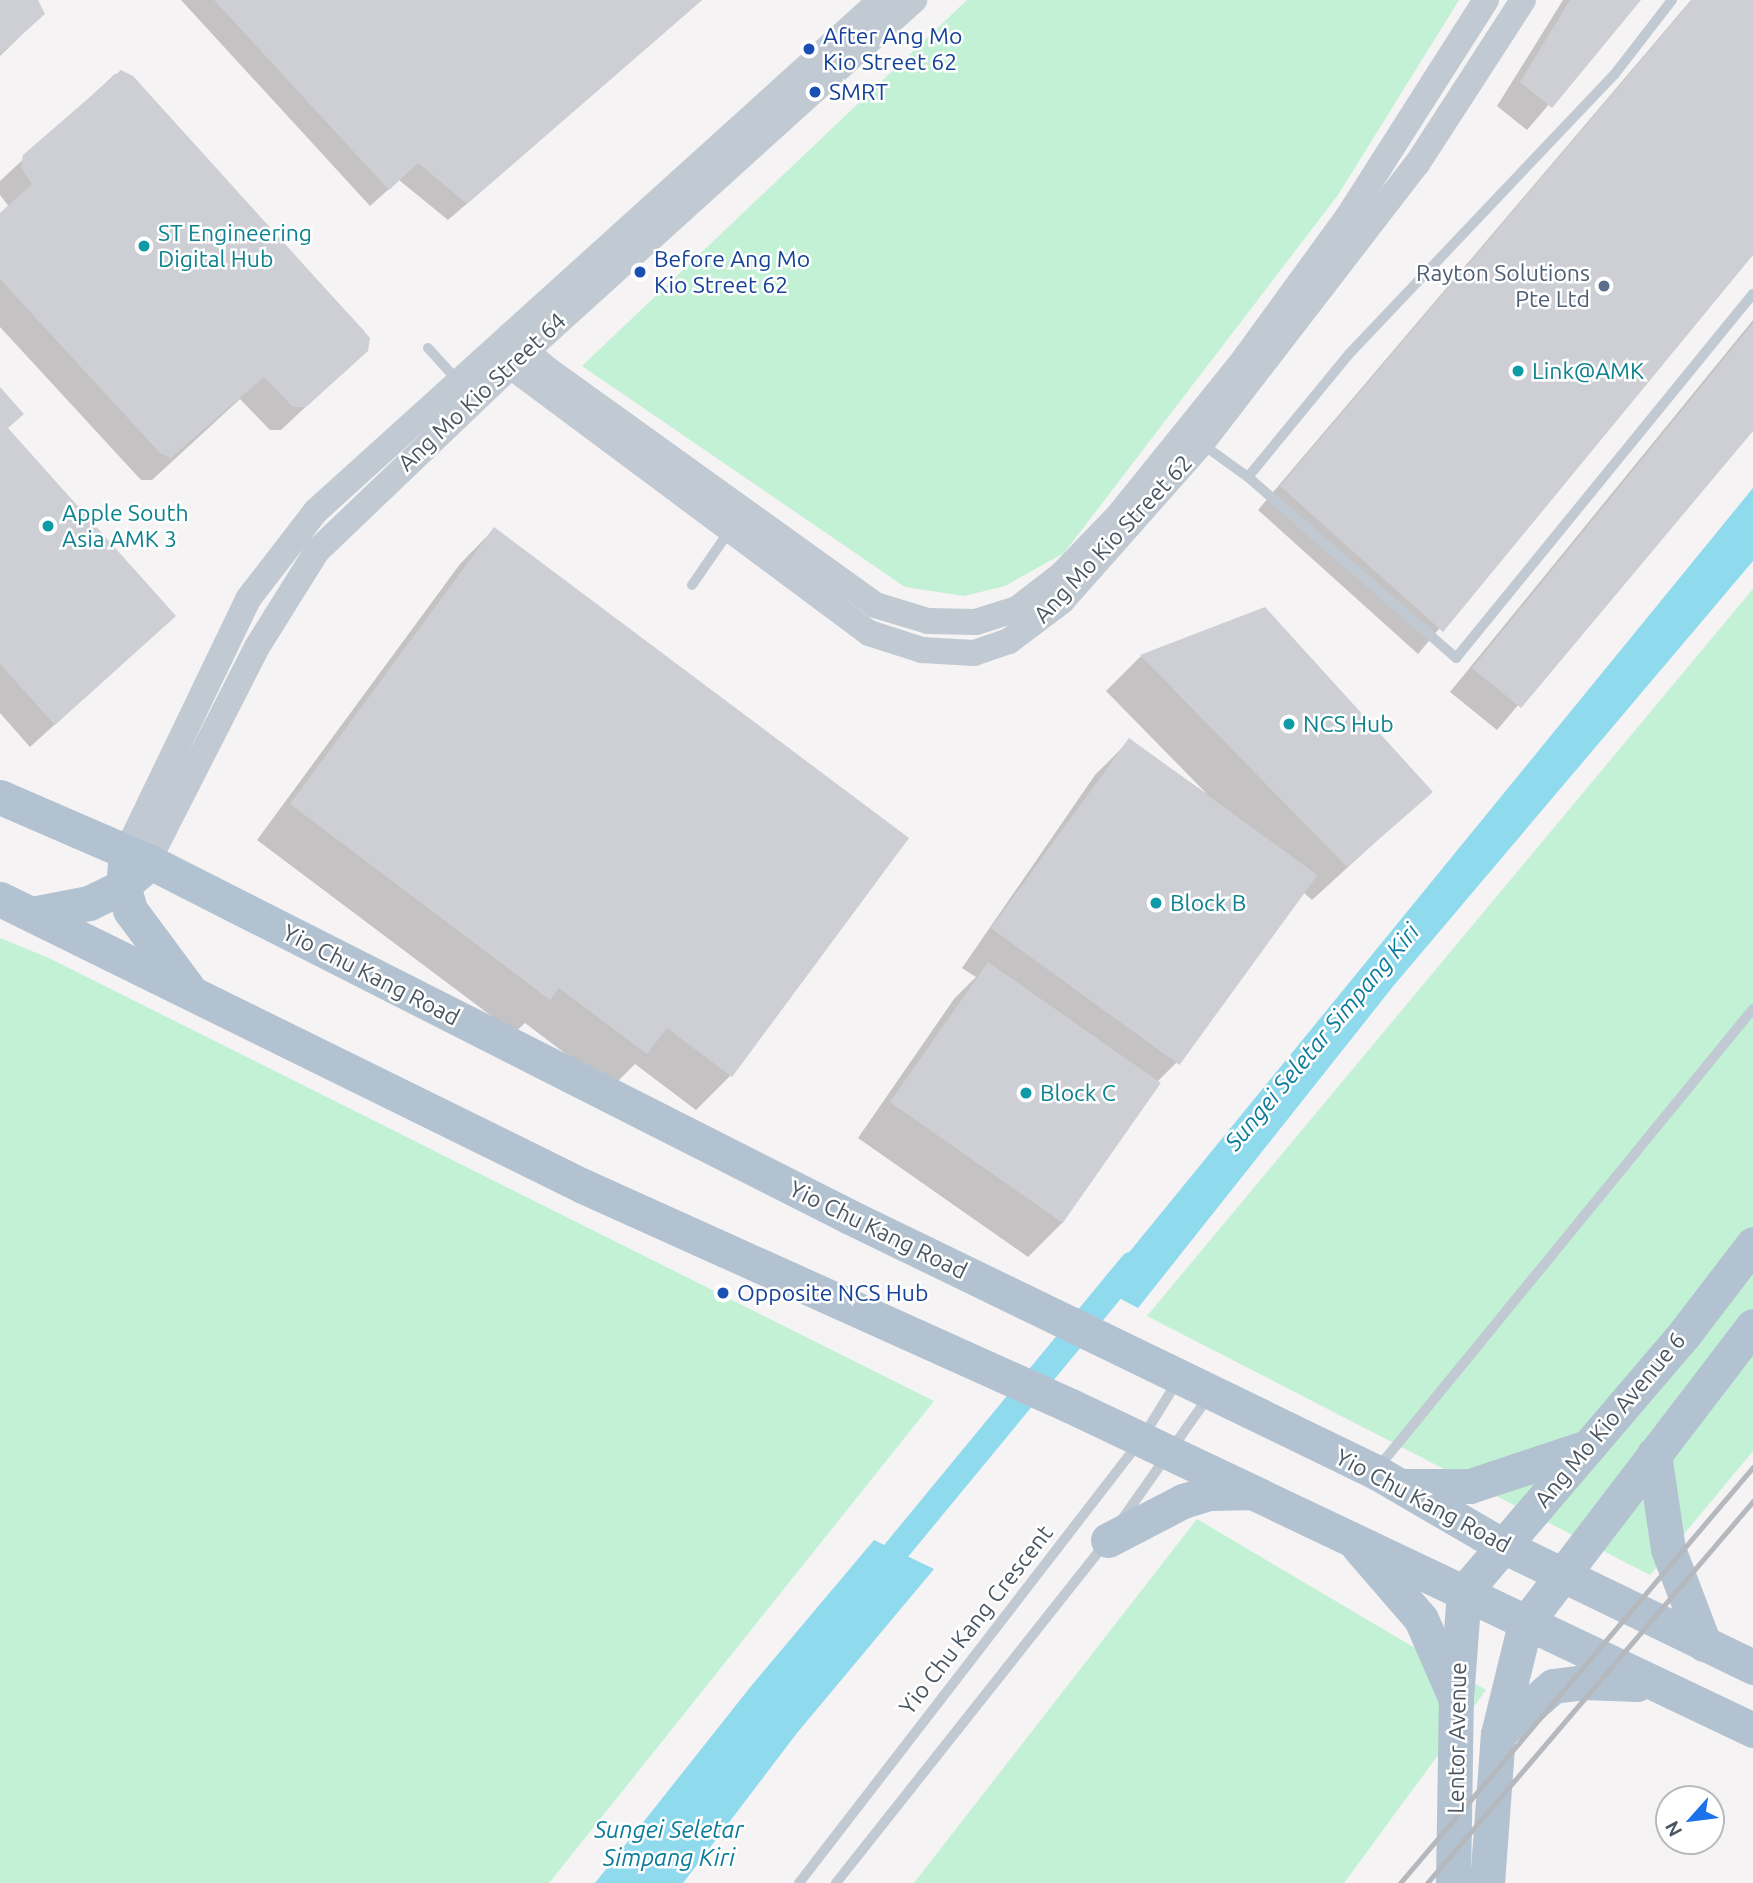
<!DOCTYPE html>
<html>
<head>
<meta charset="utf-8">
<style>
  body { margin:0 }
  #map { position:relative; width:1753px; height:1883px; overflow:hidden; background:#f5f3f3; font-family:Ubuntu,sans-serif }
  div>[style] { position:absolute }
  .green>* { inset:0; background:#c3f1d5 }
  .water>* { inset:0; background:#90daee }
  .shadow>* { inset:0; background:#0003 }
  .canal>* { height:26px; margin:-13px; padding:0 13px; transform-origin:13px; border-radius:13px; background:#90daee }
  .building>* { inset:0; background:#cdcfd5; transform-origin:0 0 }
  .service>* { height:10px; margin:-5px; padding:0 5px; transform-origin:5px; border-radius:5px; background:#c1cad2 }
  .tertiary>* { height:26px; margin:-13px; padding:0 13px; transform-origin:13px; border-radius:13px; background:#c1cad2 }
  .primary>* { height:35px; margin:-17.5px; padding:0 17.5px; transform-origin:17.5px; border-radius:17.5px; background:#b3c2d1 }
  .rail>* { height:5px; margin:-2.5px; padding:0 2.5px; transform-origin:2.5px; border-radius:2.5px; background:#b5b8bd }
  .dots>* { width:19px; height:19px; translate:-50% -50%; box-sizing:border-box; border:4px solid #fff; border-radius:50% }
  span { translate:-50% -50%; white-space:nowrap; text-align:center; line-height:1.15; -webkit-text-stroke:5px #fff; paint-order:stroke }
  .transit-label { font-size:23px; color:#164399 }
  .left { translate:0 -50%; text-align:left }
  .culture-label { font-size:23px; color:#0d838f }
  .service-label { font-size:23px; color:#4e5e75 }
  .right { translate:-100% -50%; text-align:right }
  .street-label { font-size:23px; color:#4a5661 }
  .water-label { font-size:24px; color:#0c7c9b; font-style:italic }
  .north { position:absolute; left:1655px; top:1785px; width:70px; height:70px; box-sizing:border-box; background:#fff; border:2px solid #b7bbc0; border-radius:50%; rotate:242deg; font-size:19px; font-weight:700; line-height:28px; text-align:center; color:#4a5661 }
  .north::after { content:''; display:block; margin:auto; width:24px; height:32px; background:#1a73e8; clip-path:polygon(50% 0,100% 100%,50% 72%,0 100%) }
</style>
</head>
<body>
<div id="map">
  <div class="green">
    <i style="clip-path:polygon(967px 0,1459px 0,1338px 195px,1064px 553px,1005px 586px,964px 596px,905px 587px,582px 366px)"></i>
    <i style="clip-path:polygon(1753px 589px,1753px 1451px,1650px 1575px,1147px 1316px)"></i>
    <i style="clip-path:polygon(0 938px,49px 958px,934px 1401px,549px 1883px,0 1883px)"></i>
    <i style="clip-path:polygon(1197px 1519px,1486px 1690px,1344px 1883px,914px 1883px)"></i>
  </div>
  <div class="water">
    <i style="clip-path:polygon(1753px 488px,1753px 561px,1395px 984px,1138px 1308px,1100px 1288px)"></i>
    <i style="clip-path:polygon(874px 1540px,934px 1569px,797px 1733px,683px 1883px,595px 1883px,752px 1685px)"></i>
  </div>
  <div class="shadow">
    <i style="clip-path:polygon(0 0,36px 0,43px 14px,0 56px)"></i>
    <i style="clip-path:polygon(181px 0,702px 0,448px 220px,399px 180px,370px 206px)"></i>
    <i style="clip-path:polygon(1563px 0,1638px 0,1527px 130px,1497px 106px)"></i>
    <i style="clip-path:polygon(1691px 0,1753px 0,1753px 253px,1418px 654px,1258px 510px)"></i>
    <i style="clip-path:polygon(115px 74px,127px 74px,365px 332px,366px 350px,281px 430px,270px 430px,240px 399px,152px 480px,141px 480px,0 327px,0 218px,10px 208px,0 195px,0 181px)"></i>
    <i style="clip-path:polygon(1753px 320px,1753px 428px,1497px 730px,1450px 692px)"></i>
    <i style="clip-path:polygon(0 389px,7px 429px,174px 616px,30px 747px,0 713px)"></i>
    <i style="clip-path:polygon(494px 529px,730px 1076px,696px 1110px,635px 1064px,611px 1088px,525px 1023px,514px 1033px,257px 840px,460px 564px)"></i>
    <i style="clip-path:polygon(1264px 609px,1430px 792px,1312px 900px,1303px 892px,1179px 1060px,1157px 1082px,1063px 1222px,1028px 1257px,858px 1138px,954px 999px,976px 977px,962px 968px,1095px 775px,1130px 740px,1207px 794px,1106px 691px,1140px 657px)"></i>
  </div>
  <div class="canal">
    <i style="left:896px;top:1551px;width:371px;rotate:-50.5deg"></i>
  </div>
  <div class="building">
    <i style="clip-path:polygon(0 0,38px 0,45px 14px,0 54px)"></i>
    <i style="clip-path:polygon(214px 0,702px 0,467px 204px,418px 163px,389px 190px)"></i>
    <i style="clip-path:polygon(1570px 0,1641px 0,1552px 108px,1520px 82px)"></i>
    <i style="clip-path:polygon(1692px 0,1753px 0,1753px 255px,1443px 632px,1280px 486px)"></i>
    <i style="clip-path:polygon(121px 70px,133px 76px,370px 338px,368px 351px,306px 407px,293px 407px,264px 377px,171px 458px,160px 453px,0 279px,0 213px,32px 184px,21px 168px,23px 155px)"></i>
    <i style="clip-path:polygon(1753px 323px,1753px 431px,1521px 708px,1472px 668px)"></i>
    <i style="clip-path:polygon(0 387px,24px 414px,8px 428px,176px 616px,55px 725px,0 664px)"></i>
    <i style="clip-path:polygon(494px 527px,909px 838px,732px 1077px,667px 1028px,647px 1054px,559px 988px,550px 1000px,290px 804px)"></i>
    <i style="clip-path:polygon(1265px 607px,1433px 792px,1347px 867px,1140px 655px)"></i>
    <i style="left:1129px;top:738px;width:233px;height:235px;rotate:36deg"></i>
    <i style="left:988px;top:962px;width:211px;height:171px;rotate:35deg"></i>
  </div>
  <div class="service">
    <i style="left:428px;top:348px;width:45px;rotate:47.7deg"></i>
    <i style="left:1202px;top:444px;width:57px;rotate:35.7deg"></i>
    <i style="left:1248px;top:477px;width:276px;rotate:41deg"></i>
    <i style="left:1456px;top:658px;width:470px;rotate:-50.8deg"></i>
    <i style="left:1248px;top:477px;width:159px;rotate:-50.6deg"></i>
    <i style="left:1349px;top:354px;width:385px;rotate:-46.5deg"></i>
    <i style="left:1614px;top:75px;width:95px;rotate:-52.3deg"></i>
    <i style="left:692px;top:585px;width:67px;rotate:-55.4deg"></i>
    <i style="left:1377px;top:1469px;width:594px;rotate:-50.74deg"></i>
    <i style="left:1121px;top:1521px;width:153px;rotate:-54.9deg"></i>
    <i style="left:799px;top:1883px;width:560px;rotate:-52.33deg"></i>
    <i style="left:1141px;top:1440px;width:70px;rotate:-58.3deg"></i>
    <i style="left:836px;top:1883px;width:435px;rotate:-51.6deg"></i>
  </div>
  <div class="tertiary">
    <i style="left:509px;top:336px;width:50px;rotate:41deg"></i>
    <i style="left:547px;top:369px;width:404px;rotate:35.7deg"></i>
    <i style="left:875px;top:605px;width:55px;rotate:16.8deg"></i>
    <i style="left:928px;top:621px;width:48px;rotate:1.2deg"></i>
    <i style="left:976px;top:622px;width:43px;rotate:-17.6deg"></i>
    <i style="left:1017px;top:609px;width:56px;rotate:-37.7deg"></i>
    <i style="left:1061px;top:575px;width:82px;rotate:-46deg"></i>
    <i style="left:1118px;top:516px;width:194px;rotate:-51.1deg"></i>
    <i style="left:1240px;top:365px;width:185px;rotate:-54deg"></i>
    <i style="left:1349px;top:215px;width:255px;rotate:-57.5deg"></i>
    <i style="left:492px;top:352px;width:470px;rotate:36.7deg"></i>
    <i style="left:869px;top:633px;width:56px;rotate:17.8deg"></i>
    <i style="left:922px;top:650px;width:52px;rotate:3.3deg"></i>
    <i style="left:974px;top:653px;width:37px;rotate:-19deg"></i>
    <i style="left:1009px;top:641px;width:66px;rotate:-37deg"></i>
    <i style="left:1062px;top:601px;width:210px;rotate:-48.5deg"></i>
    <i style="left:1201px;top:444px;width:354px;rotate:-52.4deg"></i>
    <i style="left:1417px;top:164px;width:195px;rotate:-57.1deg"></i>
    <i style="left:126px;top:853px;width:282px;rotate:-64.3deg"></i>
    <i style="left:248px;top:599px;width:111px;rotate:-52.3deg"></i>
    <i style="left:316px;top:511px;width:762px;rotate:-42.13deg"></i>
    <i style="left:148px;top:861px;width:240px;rotate:-63deg"></i>
    <i style="left:257px;top:647px;width:113px;rotate:-58deg"></i>
    <i style="left:317px;top:551px;width:288px;rotate:-43.7deg"></i>
    <i style="left:525px;top:352px;width:525px;rotate:-42.14deg"></i>
  </div>
  <div class="primary">
    <i style="left:0;top:797px;width:161px;rotate:23.4deg"></i>
    <i style="left:148px;top:861px;width:787px;rotate:26.89deg"></i>
    <i style="left:850px;top:1217px;width:585px;rotate:25.86deg"></i>
    <i style="left:1376px;top:1472px;width:147px;rotate:30.2deg"></i>
    <i style="left:1503px;top:1546px;width:278px;rotate:25.8deg"></i>
    <i style="left:126px;top:853px;width:32px;rotate:95deg"></i>
    <i style="left:123px;top:885px;width:26px;rotate:74deg"></i>
    <i style="left:130px;top:910px;width:97px;rotate:53.4deg"></i>
    <i style="left:0;top:899px;width:650px;rotate:26.21deg"></i>
    <i style="left:583px;top:1186px;width:535px;rotate:24.27deg"></i>
    <i style="left:1071px;top:1406px;width:755px;rotate:25.41deg"></i>
    <i style="left:32px;top:914px;width:58px;rotate:-10.9deg"></i>
    <i style="left:89px;top:903px;width:32px;rotate:-26deg"></i>
    <i style="left:118px;top:889px;width:27px;rotate:-39deg"></i>
    <i style="left:1654px;top:1454px;width:96px;rotate:81.6deg"></i>
    <i style="left:1668px;top:1549px;width:102px;rotate:69.2deg"></i>
    <i style="left:1405px;top:1486px;width:65px"></i>
    <i style="left:1470px;top:1486px;width:120px;rotate:-18.4deg"></i>
    <i style="left:1108px;top:1540px;width:85px;rotate:-27.5deg"></i>
    <i style="left:1183px;top:1501px;width:27px;rotate:-17deg"></i>
    <i style="left:1209px;top:1493px;width:39px;rotate:-1deg"></i>
    <i style="left:1358px;top:1546px;width:96px;rotate:49.2deg"></i>
    <i style="left:1421px;top:1619px;width:83px;rotate:66.5deg"></i>
    <i style="left:1464px;top:1592px;width:340px;rotate:-49.5deg"></i>
    <i style="left:1685px;top:1333px;width:112px;rotate:-52.6deg"></i>
    <i style="left:1498px;top:1734px;width:73px;rotate:-41.1deg"></i>
    <i style="left:1553px;top:1686px;width:31px;rotate:-7deg"></i>
    <i style="left:1584px;top:1682px;width:53px;rotate:2.2deg"></i>
    <i style="left:1453px;top:1883px;width:185px;rotate:-89.1deg"></i>
    <i style="left:1456px;top:1698px;width:106px;rotate:-85.7deg"></i>
    <i style="left:1487px;top:1883px;width:149px;rotate:-85.8deg"></i>
    <i style="left:1498px;top:1734px;width:113px;rotate:-76.2deg"></i>
    <i style="left:1525px;top:1624px;width:375px;rotate:-52.6deg"></i>
  </div>
  <div class="rail">
    <i style="left:1400px;top:1883px;width:546px;rotate:-49.68deg"></i>
    <i style="left:1427px;top:1883px;width:502px;rotate:-49.52deg"></i>
  </div>
  <div class="dots">
    <i style="left:809px;top:49px;background:#1a4fb4"></i>
    <i style="left:815px;top:92px;background:#1a4fb4"></i>
    <i style="left:144px;top:246px;background:#0f9aa8"></i>
    <i style="left:640px;top:272px;background:#1a4fb4"></i>
    <i style="left:1604px;top:286px;background:#5c6f8a"></i>
    <i style="left:1518px;top:371px;background:#0f9aa8"></i>
    <i style="left:48px;top:526px;background:#0f9aa8"></i>
    <i style="left:1289px;top:724px;background:#0f9aa8"></i>
    <i style="left:1156px;top:903px;background:#0f9aa8"></i>
    <i style="left:1026px;top:1093px;background:#0f9aa8"></i>
    <i style="left:723px;top:1293px;background:#1a4fb4"></i>
  </div>
  <div class="transit-label">
    <span class="left" style="left:823px;top:49px">After Ang Mo<br>Kio Street 62</span>
    <span class="left" style="left:829px;top:92px">SMRT</span>
    <span class="left" style="left:654px;top:272px">Before Ang Mo<br>Kio Street 62</span>
    <span class="left" style="left:737px;top:1293px">Opposite NCS Hub</span>
  </div>
  <div class="culture-label">
    <span class="left" style="left:158px;top:246px">ST Engineering<br>Digital Hub</span>
    <span class="left" style="left:1532px;top:371px">Link@AMK</span>
    <span class="left" style="left:62px;top:526px">Apple South<br>Asia AMK 3</span>
    <span class="left" style="left:1303px;top:724px">NCS Hub</span>
    <span class="left" style="left:1170px;top:903px">Block B</span>
    <span class="left" style="left:1040px;top:1093px">Block C</span>
  </div>
  <div class="service-label">
    <span class="right" style="left:1590px;top:286px">Rayton Solutions<br>Pte Ltd</span>
  </div>
  <div class="street-label">
    <span style="left:482px;top:392px;rotate:-43deg">Ang Mo Kio Street 64</span>
    <span style="left:1113px;top:539px;rotate:-47deg">Ang Mo Kio Street 62</span>
    <span style="left:371px;top:975px;rotate:27deg">Yio Chu Kang Road</span>
    <span style="left:878px;top:1230px;rotate:26deg">Yio Chu Kang Road</span>
    <span style="left:1610px;top:1420px;rotate:-50deg">Ang Mo Kio Avenue 6</span>
    <span style="left:1423px;top:1501px;rotate:28deg">Yio Chu Kang Road</span>
    <span style="left:976px;top:1620px;rotate:-52deg">Yio Chu Kang Crescent</span>
    <span style="left:1457px;top:1738px;rotate:-89deg">Lentor Avenue</span>
  </div>
  <div class="water-label">
    <span style="left:1322px;top:1037px;rotate:-50deg">Sungei Seletar Simpang Kiri</span>
    <span style="left:669px;top:1844px">Sungei Seletar<br>Simpang Kiri</span>
  </div>
  <div class="north">N</div>
</div>
</body>
</html>
